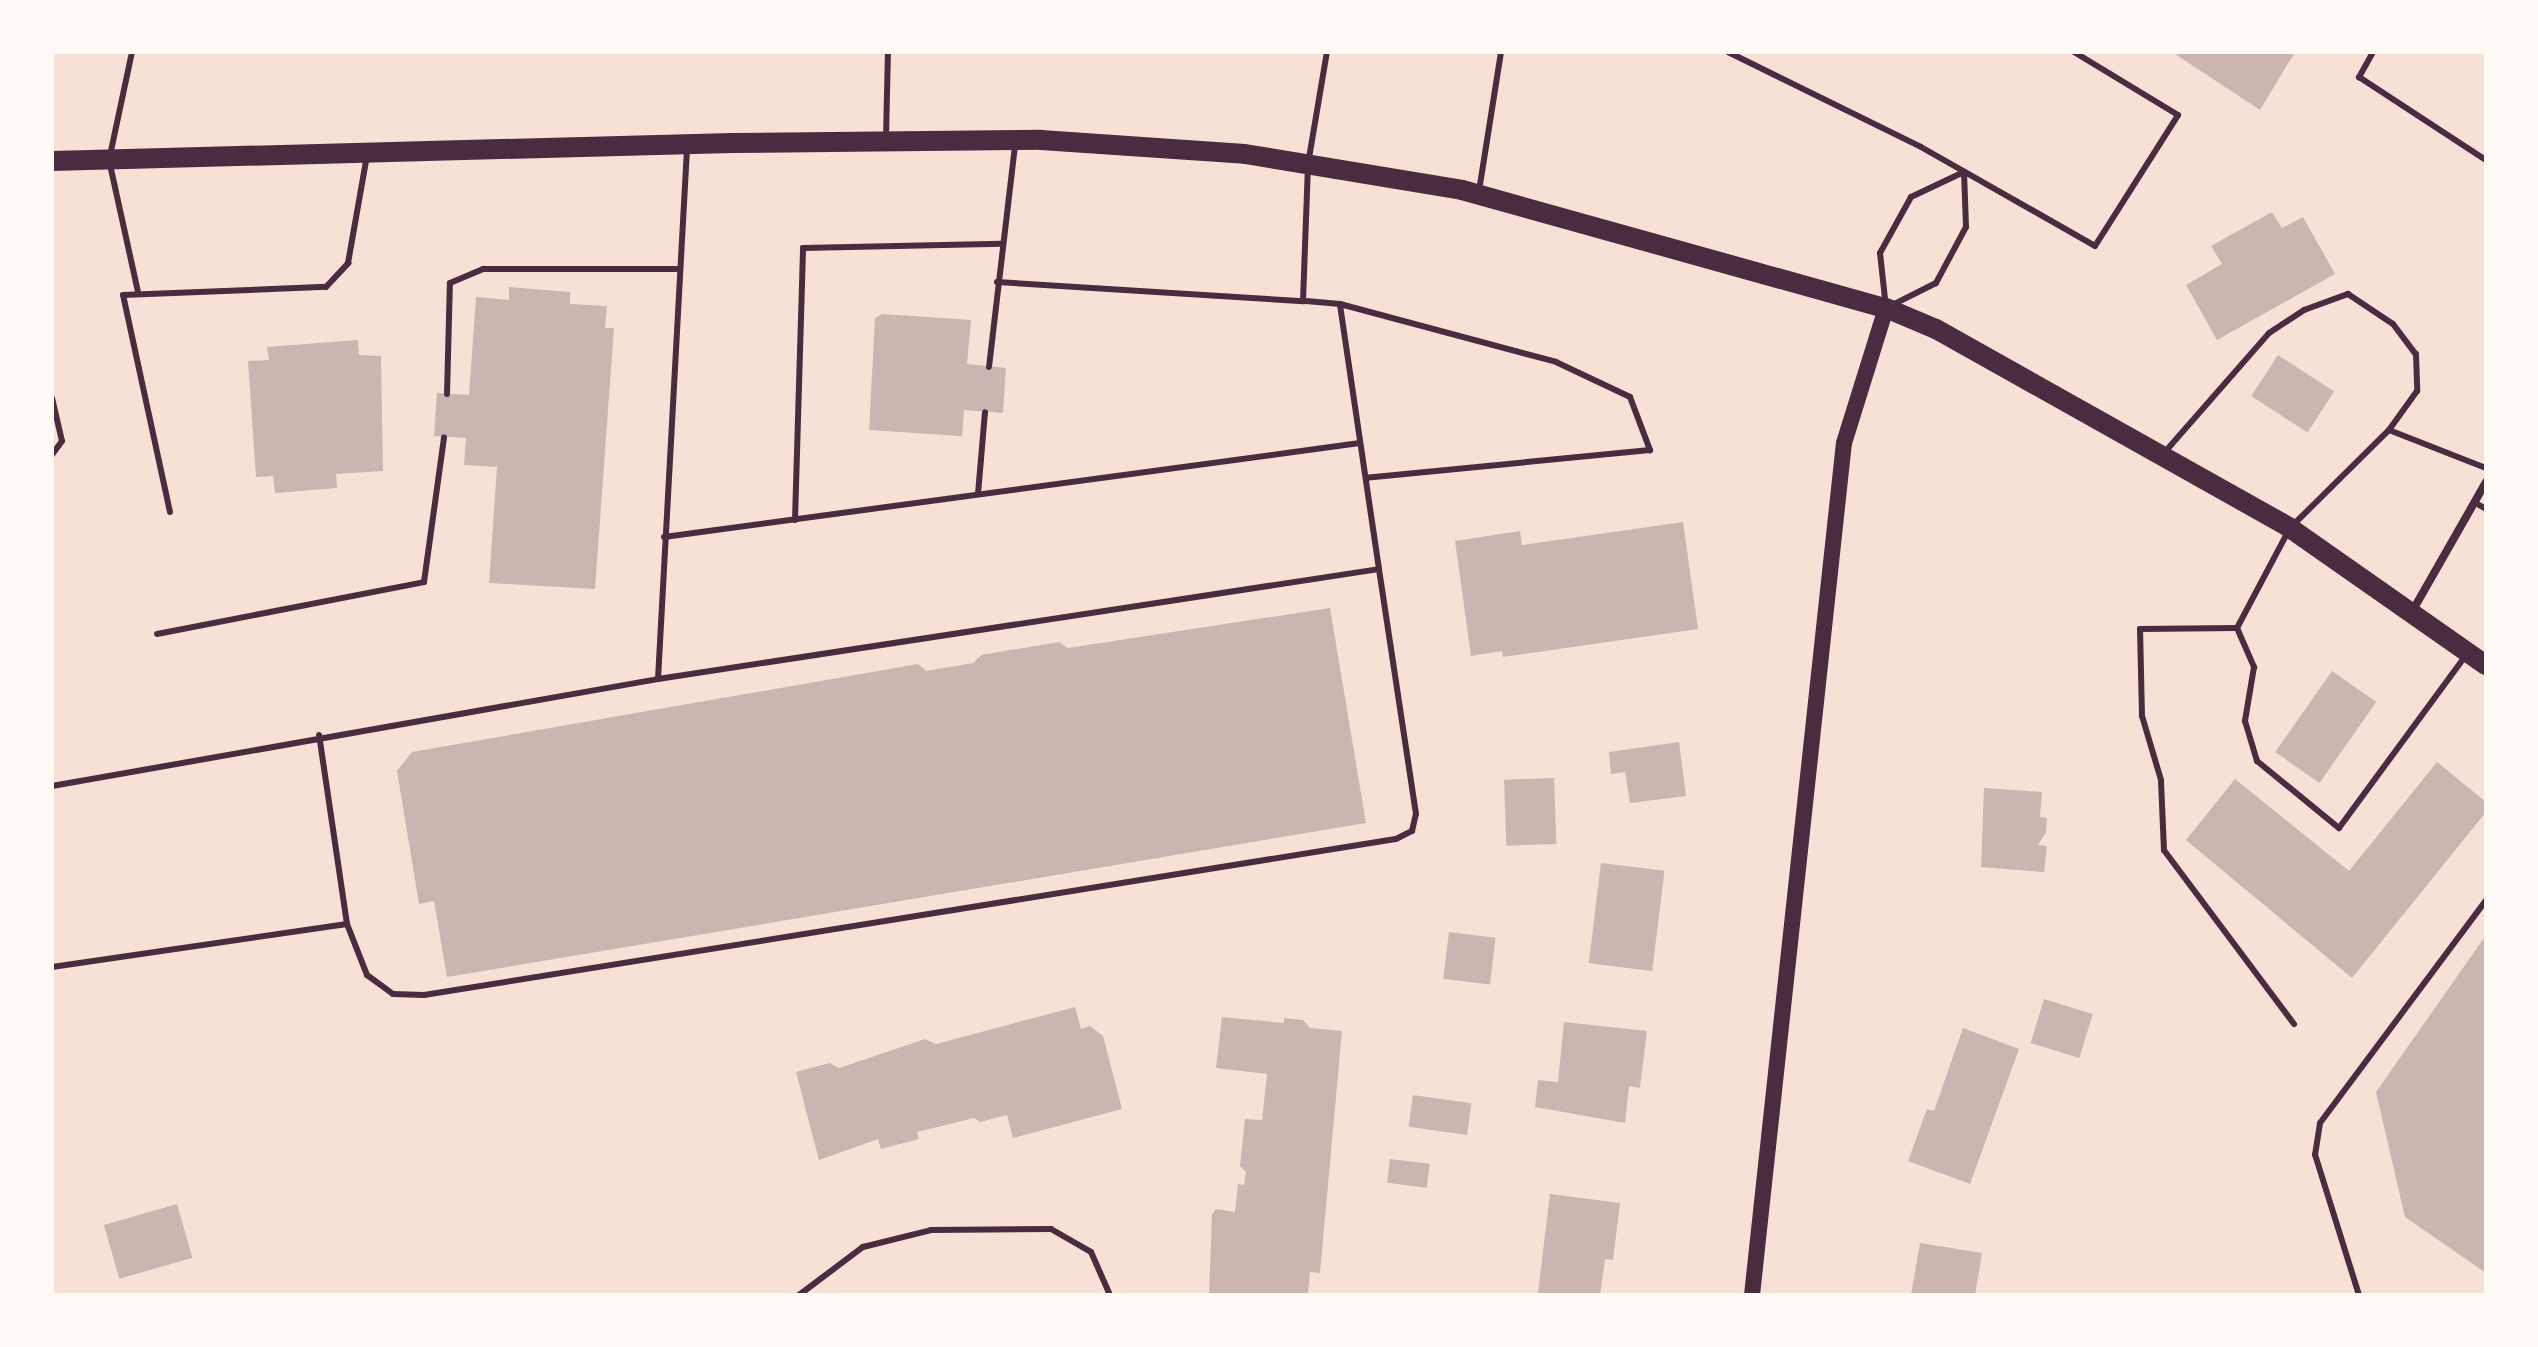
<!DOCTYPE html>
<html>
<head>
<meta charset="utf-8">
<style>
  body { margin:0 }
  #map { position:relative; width:2538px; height:1347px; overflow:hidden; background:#f7e1d7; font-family:"DM Sans",sans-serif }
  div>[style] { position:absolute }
  .building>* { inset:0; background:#ccb4b1; transform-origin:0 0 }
  .service>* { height:6px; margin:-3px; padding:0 3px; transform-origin:3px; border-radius:3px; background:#4a2c40 }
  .minor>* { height:8px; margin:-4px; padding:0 4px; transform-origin:4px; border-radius:4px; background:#4a2c40 }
  .secondary>* { height:16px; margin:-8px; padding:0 8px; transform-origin:8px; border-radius:8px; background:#4a2c40 }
  .primary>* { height:20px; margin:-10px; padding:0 10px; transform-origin:10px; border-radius:10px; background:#4a2c40 }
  span { translate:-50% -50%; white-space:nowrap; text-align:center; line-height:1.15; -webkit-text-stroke:8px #fffaf5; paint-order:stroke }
  .frame { position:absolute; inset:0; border:54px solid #fffaf5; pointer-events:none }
</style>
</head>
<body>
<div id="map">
  <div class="building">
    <i style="clip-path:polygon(2172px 52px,2295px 52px,2260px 110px)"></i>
    <i style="clip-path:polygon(2272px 212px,2282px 228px,2303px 217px,2335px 274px,2217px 340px,2186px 285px,2222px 264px,2211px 246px)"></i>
    <i style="clip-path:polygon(509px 287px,570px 292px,570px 304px,607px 306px,605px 328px,614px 328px,595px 589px,489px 583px,497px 467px,464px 465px,466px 438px,434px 436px,437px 393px,469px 395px,476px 297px,509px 300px)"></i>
    <i style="clip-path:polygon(882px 314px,971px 320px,967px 364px,1006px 368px,1003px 413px,964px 410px,962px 436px,869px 430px,875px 318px)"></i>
    <i style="clip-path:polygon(358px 340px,359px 355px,381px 356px,383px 471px,336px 474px,337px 488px,275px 493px,273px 476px,256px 477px,248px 361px,269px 360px,267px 347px)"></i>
    <i style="left:2278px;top:355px;width:67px;height:49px;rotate:33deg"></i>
    <i style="clip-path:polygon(1683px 522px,1698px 629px,1503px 657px,1502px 651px,1471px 656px,1455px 541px,1520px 531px,1522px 545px)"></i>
    <i style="clip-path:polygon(1330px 608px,1366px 823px,447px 977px,434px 901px,419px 904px,397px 771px,412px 752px,918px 664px,926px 671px,973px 663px,981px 655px,1059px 642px,1068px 648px)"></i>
    <i style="left:2332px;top:671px;width:54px;height:99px;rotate:35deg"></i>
    <i style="clip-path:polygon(1679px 742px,1686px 796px,1630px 803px,1625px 772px,1611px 774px,1609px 752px)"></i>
    <i style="clip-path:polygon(2437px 762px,2486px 802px,2486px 812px,2352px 978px,2186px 840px,2235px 779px,2349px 871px)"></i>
    <i style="left:1554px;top:778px;width:66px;height:50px;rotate:88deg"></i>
    <i style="clip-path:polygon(1984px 788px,2042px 792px,2040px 817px,2047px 818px,2046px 832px,2038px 845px,2047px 846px,2044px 872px,1981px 867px)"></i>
    <i style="left:1601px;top:863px;width:64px;height:101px;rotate:7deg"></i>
    <i style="left:1449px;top:932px;width:47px;height:47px;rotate:7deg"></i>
    <i style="clip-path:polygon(2484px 938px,2486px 940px,2486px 1273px,2405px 1217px,2376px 1092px)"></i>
    <i style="left:2044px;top:999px;width:51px;height:46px;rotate:17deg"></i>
    <i style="clip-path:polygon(1075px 1007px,1081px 1029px,1090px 1026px,1103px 1036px,1122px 1109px,1013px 1138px,1007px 1115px,980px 1122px,974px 1118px,917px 1132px,919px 1139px,881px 1149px,878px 1139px,819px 1160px,796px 1072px,830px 1063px,839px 1068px,925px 1039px,936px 1044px)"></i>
    <i style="clip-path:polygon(1222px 1017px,1284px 1023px,1284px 1018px,1303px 1020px,1310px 1028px,1342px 1031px,1320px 1273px,1310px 1272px,1308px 1295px,1209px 1295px,1212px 1214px,1216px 1209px,1235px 1212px,1238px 1184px,1244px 1185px,1246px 1172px,1240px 1166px,1245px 1119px,1262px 1120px,1267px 1074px,1216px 1068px)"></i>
    <i style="clip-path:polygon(1564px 1022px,1647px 1031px,1640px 1088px,1629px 1086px,1625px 1123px,1535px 1107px,1538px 1080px,1558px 1082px)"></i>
    <i style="clip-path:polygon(1963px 1028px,2019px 1049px,1970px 1184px,1908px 1161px,1927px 1109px,1934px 1111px)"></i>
    <i style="left:1413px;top:1095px;width:59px;height:32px;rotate:8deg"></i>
    <i style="left:1390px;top:1159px;width:40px;height:24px;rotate:7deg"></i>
    <i style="clip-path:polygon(1550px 1194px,1620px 1203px,1613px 1260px,1605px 1259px,1600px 1295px,1538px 1293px)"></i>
    <i style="left:177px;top:1204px;width:56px;height:76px;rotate:74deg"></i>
    <i style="clip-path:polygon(1920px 1243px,1982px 1253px,1975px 1295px,1911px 1295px)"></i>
  </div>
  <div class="service">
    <i style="left:132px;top:52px;width:110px;rotate:102deg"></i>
    <i style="left:109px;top:160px;width:135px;rotate:77.6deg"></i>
    <i style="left:1728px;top:52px;width:215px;rotate:26.2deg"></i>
    <i style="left:1921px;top:147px;width:200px;rotate:29.6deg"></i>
    <i style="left:2095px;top:246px;width:155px;rotate:-57.6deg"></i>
    <i style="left:2178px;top:115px;width:122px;rotate:-148.8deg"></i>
    <i style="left:2373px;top:52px;width:29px;rotate:119deg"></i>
    <i style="left:2359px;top:77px;width:152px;rotate:33.2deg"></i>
    <i style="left:886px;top:138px;width:86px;rotate:-88.7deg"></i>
    <i style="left:1964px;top:172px;width:55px;rotate:87.9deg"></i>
    <i style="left:1966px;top:227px;width:64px;rotate:118.2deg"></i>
    <i style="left:1936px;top:283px;width:56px;rotate:153.4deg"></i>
    <i style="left:1886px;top:308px;width:55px;rotate:-96.2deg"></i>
    <i style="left:1880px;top:253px;width:64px;rotate:-61deg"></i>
    <i style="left:1911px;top:197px;width:59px;rotate:-25.3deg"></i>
    <i style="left:1479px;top:191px;width:141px;rotate:-81deg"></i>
    <i style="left:997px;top:282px;width:307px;rotate:3.6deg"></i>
    <i style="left:1340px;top:304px;width:224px;rotate:15deg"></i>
    <i style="left:1556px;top:362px;width:82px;rotate:25.3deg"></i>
    <i style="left:1630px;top:397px;width:57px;rotate:69.3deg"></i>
    <i style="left:1650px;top:450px;width:285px;rotate:174.4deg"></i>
    <i style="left:989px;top:367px;width:225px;rotate:-83.3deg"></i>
    <i style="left:447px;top:394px;width:111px;rotate:-88.5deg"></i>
    <i style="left:450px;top:283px;width:36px;rotate:-23deg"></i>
    <i style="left:483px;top:269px;width:196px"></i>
    <i style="left:52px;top:398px;width:44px;rotate:76.9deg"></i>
    <i style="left:62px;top:441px;width:17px;rotate:126deg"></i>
    <i style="left:2164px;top:453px;width:159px;rotate:-48.8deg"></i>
    <i style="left:2269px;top:333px;width:42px;rotate:-33.3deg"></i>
    <i style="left:2304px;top:310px;width:47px;rotate:-20deg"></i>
    <i style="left:2348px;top:294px;width:54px;rotate:33.7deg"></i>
    <i style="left:2393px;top:324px;width:38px;rotate:53deg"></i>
    <i style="left:2416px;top:354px;width:37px;rotate:88deg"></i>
    <i style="left:2417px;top:391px;width:48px;rotate:125.7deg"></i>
    <i style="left:978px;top:494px;width:82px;rotate:-85.1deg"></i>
    <i style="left:2474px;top:502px;width:14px;rotate:30deg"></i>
    <i style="left:170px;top:512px;width:222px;rotate:-102.2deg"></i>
    <i style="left:123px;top:295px;width:203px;rotate:-2.3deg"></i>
    <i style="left:326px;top:287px;width:33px;rotate:-47deg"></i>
    <i style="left:348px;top:263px;width:110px;rotate:-80deg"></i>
    <i style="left:795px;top:520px;width:272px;rotate:-88.3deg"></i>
    <i style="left:803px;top:248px;width:199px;rotate:-1.2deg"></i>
    <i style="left:664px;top:537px;width:702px;rotate:-7.69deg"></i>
    <i style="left:2237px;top:628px;width:43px;rotate:66.4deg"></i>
    <i style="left:2254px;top:667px;width:55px;rotate:99.5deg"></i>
    <i style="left:2245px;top:721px;width:42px;rotate:73.3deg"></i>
    <i style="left:2257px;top:761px;width:106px;rotate:39.3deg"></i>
    <i style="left:2339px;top:828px;width:215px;rotate:-53.7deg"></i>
    <i style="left:157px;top:634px;width:272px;rotate:-11deg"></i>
    <i style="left:424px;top:582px;width:146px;rotate:-82.1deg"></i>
    <i style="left:658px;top:679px;width:532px;rotate:-86.87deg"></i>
    <i style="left:52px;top:786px;width:615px;rotate:-10.01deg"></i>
    <i style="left:658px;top:679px;width:729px;rotate:-8.67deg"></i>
    <i style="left:1379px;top:569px;width:268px;rotate:-98.4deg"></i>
    <i style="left:1340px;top:304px;width:37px;rotate:-175deg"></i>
    <i style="left:1303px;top:301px;width:137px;rotate:-87.9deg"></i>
    <i style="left:1308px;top:164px;width:114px;rotate:-80.4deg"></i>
    <i style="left:347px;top:924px;width:55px;rotate:68.6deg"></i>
    <i style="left:367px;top:975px;width:32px;rotate:36deg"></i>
    <i style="left:393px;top:994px;width:31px;rotate:2deg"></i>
    <i style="left:424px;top:995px;width:984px;rotate:-9.12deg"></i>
    <i style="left:1396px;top:839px;width:18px;rotate:-27deg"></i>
    <i style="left:1412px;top:831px;width:17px;rotate:-77deg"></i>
    <i style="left:1416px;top:814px;width:248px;rotate:-98.6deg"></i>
    <i style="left:52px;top:967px;width:298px;rotate:-8.3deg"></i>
    <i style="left:347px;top:924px;width:191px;rotate:-98.4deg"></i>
    <i style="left:2294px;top:1024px;width:217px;rotate:-126.8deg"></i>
    <i style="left:2164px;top:850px;width:70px;rotate:-92.5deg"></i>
    <i style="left:2161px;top:780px;width:67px;rotate:-106.5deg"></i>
    <i style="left:2142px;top:716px;width:87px;rotate:-91.3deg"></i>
    <i style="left:2140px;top:629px;width:97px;rotate:-0.6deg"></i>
    <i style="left:2237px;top:628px;width:113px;rotate:-62.1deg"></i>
    <i style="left:2290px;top:528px;width:139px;rotate:-44.7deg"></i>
    <i style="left:2389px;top:430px;width:104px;rotate:21.4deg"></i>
    <i style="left:799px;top:1295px;width:80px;rotate:-36.9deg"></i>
    <i style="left:863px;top:1247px;width:70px;rotate:-14deg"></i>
    <i style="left:931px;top:1230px;width:120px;rotate:-0.5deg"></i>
    <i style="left:1051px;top:1229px;width:46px;rotate:29.9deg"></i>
    <i style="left:1091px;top:1252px;width:47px;rotate:66.2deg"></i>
    <i style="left:2359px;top:1295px;width:147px;rotate:-107.4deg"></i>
    <i style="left:2315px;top:1155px;width:32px;rotate:-81deg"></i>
    <i style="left:2320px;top:1123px;width:278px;rotate:-53.3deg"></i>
  </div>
  <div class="minor">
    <i style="left:2413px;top:610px;width:147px;rotate:-60.3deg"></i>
  </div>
  <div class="secondary">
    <i style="left:1752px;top:1295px;width:857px;rotate:-83.84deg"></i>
    <i style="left:1844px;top:443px;width:141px;rotate:-72.7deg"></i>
  </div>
  <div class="primary">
    <i style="left:52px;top:161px;width:680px;rotate:-1.52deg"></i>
    <i style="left:732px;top:143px;width:309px;rotate:-0.6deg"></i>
    <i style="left:1041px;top:140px;width:204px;rotate:3.9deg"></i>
    <i style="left:1245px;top:154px;width:220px;rotate:9.4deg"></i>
    <i style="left:1462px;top:190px;width:440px;rotate:15.6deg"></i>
    <i style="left:1886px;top:308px;width:54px;rotate:22.8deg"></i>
    <i style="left:1936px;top:329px;width:406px;rotate:29.3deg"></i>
    <i style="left:2290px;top:528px;width:239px;rotate:35deg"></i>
  </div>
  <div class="frame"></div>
</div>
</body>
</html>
